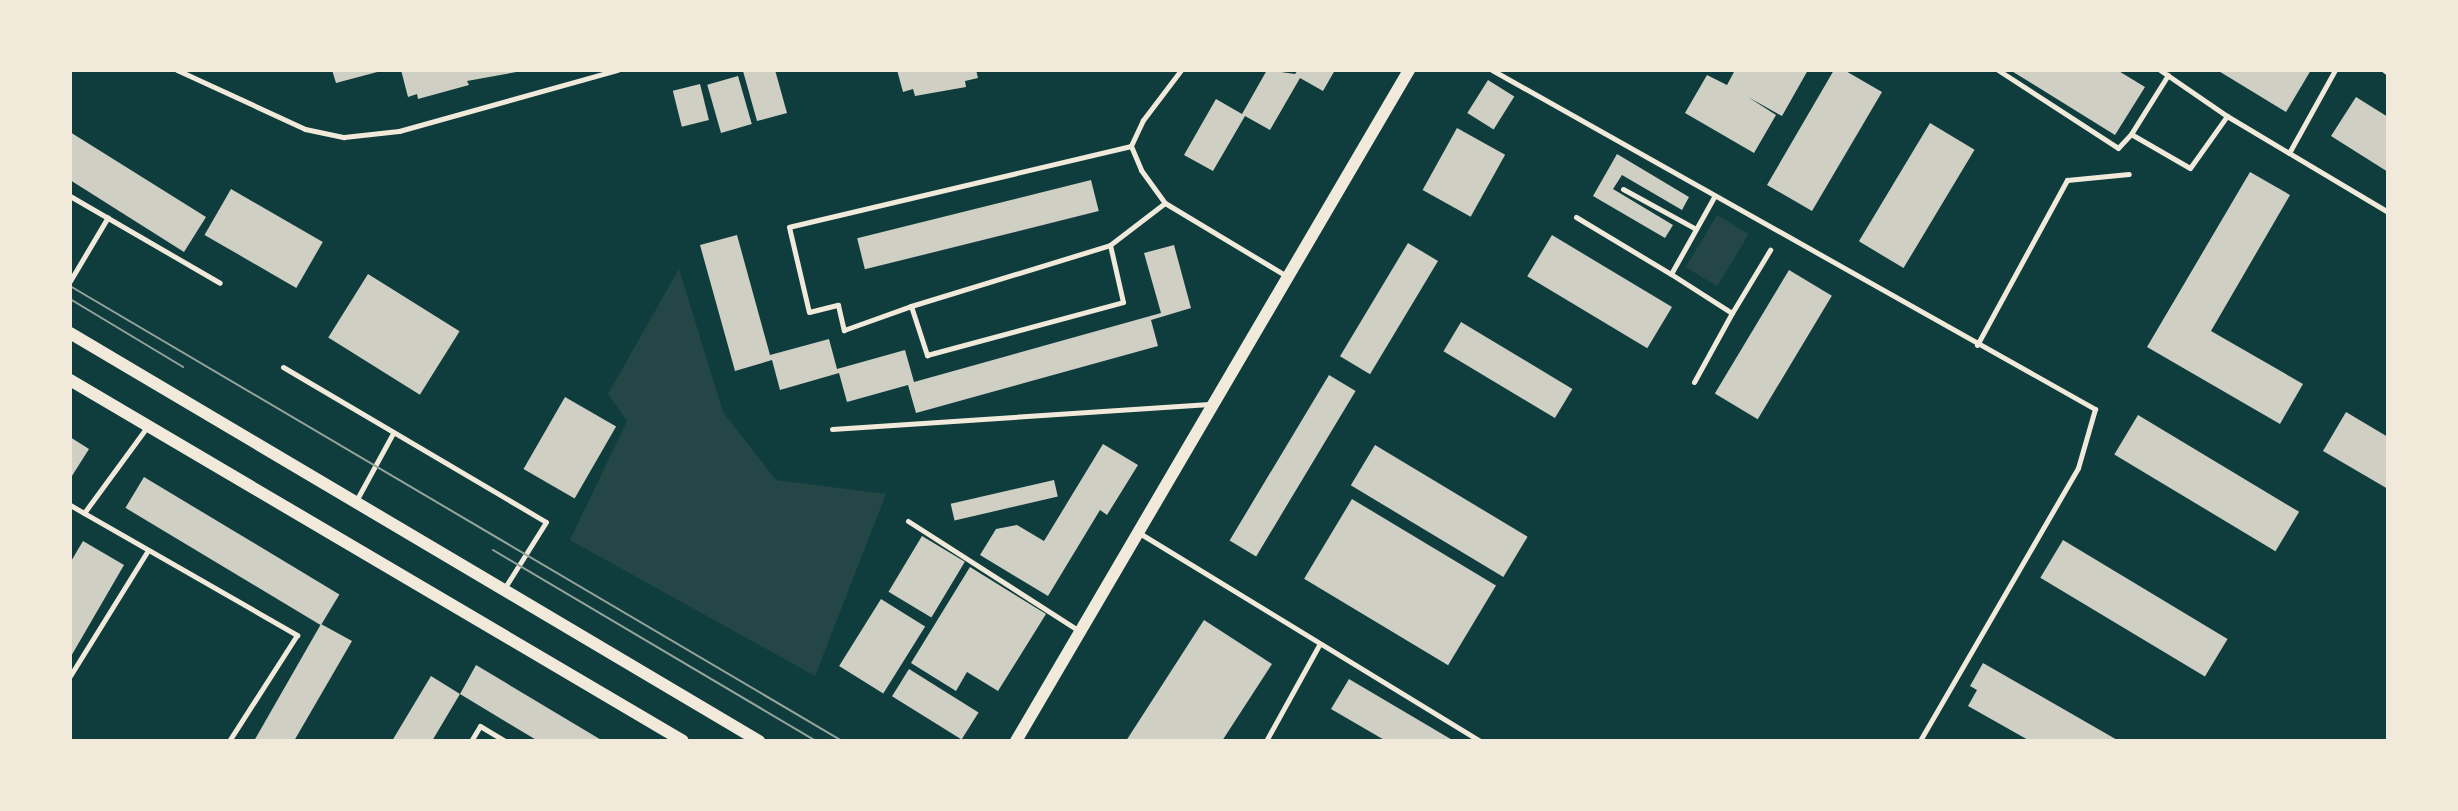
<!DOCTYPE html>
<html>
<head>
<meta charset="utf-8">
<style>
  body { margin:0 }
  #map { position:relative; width:2458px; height:811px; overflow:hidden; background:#0f3d3e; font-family:"IBM Plex Sans",sans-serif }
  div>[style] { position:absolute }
  .green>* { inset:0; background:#244646; transform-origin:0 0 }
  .building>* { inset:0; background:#cfcfc3; transform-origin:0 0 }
  .service>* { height:5px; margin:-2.5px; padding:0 2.5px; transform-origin:2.5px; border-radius:2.5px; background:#f1e9da }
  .tertiary>* { height:12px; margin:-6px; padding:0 6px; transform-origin:6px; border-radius:6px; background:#f1e9da }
  .tram>* { height:2px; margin:-1px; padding:0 1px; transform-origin:1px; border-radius:1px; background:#97a49c }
  span { translate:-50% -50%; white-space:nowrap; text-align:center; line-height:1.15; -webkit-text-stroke:8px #f1e9da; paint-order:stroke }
  .frame { position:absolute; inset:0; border:72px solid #f1e9da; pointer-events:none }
</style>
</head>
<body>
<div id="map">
  <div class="green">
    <i style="left:1717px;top:215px;width:37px;height:61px;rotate:31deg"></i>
    <i style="clip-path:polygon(679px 269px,723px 412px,776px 480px,886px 494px,815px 676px,570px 540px,627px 421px,608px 394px)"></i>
  </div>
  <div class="building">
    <i style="clip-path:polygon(332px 70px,381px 70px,381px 71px,336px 83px)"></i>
    <i style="clip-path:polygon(401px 70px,522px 70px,522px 71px,467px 81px,469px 85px,418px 99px,417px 94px,408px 97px)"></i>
    <i style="clip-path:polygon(775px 70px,787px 113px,757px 121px,743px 71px)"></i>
    <i style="clip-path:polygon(897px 70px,976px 70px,978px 78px,965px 81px,966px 87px,915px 96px,913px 89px,903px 92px)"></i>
    <i style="clip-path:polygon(1267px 70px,1295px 74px,1298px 70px,1335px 70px,1323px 91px,1300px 78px,1270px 130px,1245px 116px,1213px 171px,1184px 155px,1216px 99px,1242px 114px)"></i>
    <i style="clip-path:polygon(1735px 70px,1808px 70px,1782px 116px,1748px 97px,1776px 115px,1754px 153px,1685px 113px,1707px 75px,1727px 85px)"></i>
    <i style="clip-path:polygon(1834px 70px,1844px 70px,1882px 92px,1812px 211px,1767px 185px)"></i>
    <i style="clip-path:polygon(2010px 70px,2117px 70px,2145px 87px,2115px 135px)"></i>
    <i style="clip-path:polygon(2217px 70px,2311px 70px,2286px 112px)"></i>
    <i style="left:738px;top:76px;width:50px;height:32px;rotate:74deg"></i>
    <i style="left:1488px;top:80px;width:31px;height:39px;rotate:32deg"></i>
    <i style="left:700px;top:84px;width:37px;height:28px;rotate:76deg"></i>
    <i style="clip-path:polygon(2356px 97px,2388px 117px,2388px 172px,2331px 136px)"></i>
    <i style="left:1930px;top:123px;width:52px;height:138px;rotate:31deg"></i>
    <i style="left:1457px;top:128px;width:55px;height:71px;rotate:29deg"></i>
    <i style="clip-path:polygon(70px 132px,206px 217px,184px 252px,70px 180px)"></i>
    <i style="clip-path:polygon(1617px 154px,1689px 197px,1682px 210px,1622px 175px,1613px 189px,1673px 225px,1665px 238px,1593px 196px)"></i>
    <i style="clip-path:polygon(2250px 172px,2290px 195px,2211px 331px,2303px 384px,2280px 424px,2147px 347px)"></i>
    <i style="left:1091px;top:180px;width:32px;height:241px;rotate:76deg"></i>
    <i style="left:231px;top:189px;width:106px;height:53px;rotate:30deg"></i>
    <i style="clip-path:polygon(737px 235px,770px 355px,829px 339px,837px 369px,905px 350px,914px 382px,1161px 313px,1144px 253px,1174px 245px,1191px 308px,1151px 320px,1158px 346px,916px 413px,908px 385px,847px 402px,839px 373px,780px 390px,772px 360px,735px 371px,700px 245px)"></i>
    <i style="left:1552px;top:235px;width:140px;height:48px;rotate:31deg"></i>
    <i style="left:1408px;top:243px;width:35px;height:132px;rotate:31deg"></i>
    <i style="left:1789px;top:270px;width:50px;height:144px;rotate:31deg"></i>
    <i style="left:368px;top:274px;width:108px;height:75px;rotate:32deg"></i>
    <i style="left:1461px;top:322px;width:130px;height:34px;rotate:31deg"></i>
    <i style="left:1329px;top:375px;width:31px;height:193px;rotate:31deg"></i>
    <i style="left:565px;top:397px;width:59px;height:83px;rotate:30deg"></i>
    <i style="clip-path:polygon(2346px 412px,2388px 437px,2388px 489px,2323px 451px)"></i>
    <i style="left:2138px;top:415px;width:188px;height:46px;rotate:31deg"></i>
    <i style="clip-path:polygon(70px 437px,89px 449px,70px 479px)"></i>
    <i style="clip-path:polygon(1103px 444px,1138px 465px,1107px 515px,1100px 510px,1048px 596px,980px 555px,996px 529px,1017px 525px,1044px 541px)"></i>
    <i style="left:1375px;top:445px;width:178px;height:47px;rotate:31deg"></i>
    <i style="left:144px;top:477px;width:228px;height:36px;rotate:31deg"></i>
    <i style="left:1054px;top:480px;width:17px;height:106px;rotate:77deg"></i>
    <i style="left:1352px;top:499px;width:168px;height:93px;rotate:31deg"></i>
    <i style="left:922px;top:536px;width:50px;height:65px;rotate:31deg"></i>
    <i style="left:2063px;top:540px;width:192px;height:44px;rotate:31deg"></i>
    <i style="clip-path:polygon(83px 541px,124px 565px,70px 658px,70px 563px)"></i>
    <i style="clip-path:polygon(970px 567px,1046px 614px,998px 691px,967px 672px,956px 691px,911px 663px)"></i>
    <i style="left:881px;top:599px;width:52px;height:79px;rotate:32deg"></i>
    <i style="clip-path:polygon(1204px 620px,1272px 664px,1222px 741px,1126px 741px)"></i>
    <i style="clip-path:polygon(321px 624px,352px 641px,294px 741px,254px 741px)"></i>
    <i style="clip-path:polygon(1983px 663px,2119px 741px,2030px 741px,1968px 706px,1977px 690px,1970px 686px)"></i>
    <i style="clip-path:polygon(476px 665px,603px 741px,538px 741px,460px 694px)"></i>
    <i style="left:909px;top:669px;width:82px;height:32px;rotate:32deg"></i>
    <i style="clip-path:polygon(431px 676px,460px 694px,432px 741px,392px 741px)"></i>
    <i style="clip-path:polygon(1349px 679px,1454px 741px,1386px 741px,1331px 709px)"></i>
  </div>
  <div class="service">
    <i style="left:177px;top:70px;width:141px;rotate:24.7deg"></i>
    <i style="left:305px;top:129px;width:40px;rotate:12deg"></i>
    <i style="left:344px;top:137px;width:55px;rotate:-6.2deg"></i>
    <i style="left:399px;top:131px;width:227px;rotate:-15.6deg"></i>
    <i style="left:1181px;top:70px;width:63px;rotate:127.2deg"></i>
    <i style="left:1143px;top:120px;width:29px;rotate:115deg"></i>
    <i style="left:1131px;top:146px;width:26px;rotate:67deg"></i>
    <i style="left:1141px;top:170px;width:41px;rotate:54deg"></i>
    <i style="left:1165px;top:203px;width:140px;rotate:31deg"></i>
    <i style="left:1492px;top:70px;width:692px;rotate:29.34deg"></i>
    <i style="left:2095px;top:409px;width:61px;rotate:106.1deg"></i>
    <i style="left:2078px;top:468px;width:315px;rotate:120.1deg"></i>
    <i style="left:1998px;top:70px;width:143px;rotate:33deg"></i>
    <i style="left:2118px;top:148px;width:19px;rotate:-47deg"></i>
    <i style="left:2160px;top:70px;width:81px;rotate:34.5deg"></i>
    <i style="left:2384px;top:70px;width:5px;rotate:37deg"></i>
    <i style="left:2168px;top:75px;width:70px;rotate:122.1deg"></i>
    <i style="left:2131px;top:134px;width:68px;rotate:30deg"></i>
    <i style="left:2190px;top:168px;width:64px;rotate:-54.6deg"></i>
    <i style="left:2227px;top:116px;width:187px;rotate:30.8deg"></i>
    <i style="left:1131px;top:146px;width:351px;rotate:166.7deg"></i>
    <i style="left:789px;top:227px;width:87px;rotate:76.8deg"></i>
    <i style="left:809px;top:312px;width:30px;rotate:-14deg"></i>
    <i style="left:838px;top:305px;width:26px;rotate:77deg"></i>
    <i style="left:844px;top:330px;width:71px;rotate:-19.7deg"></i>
    <i style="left:911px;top:306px;width:52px;rotate:71.9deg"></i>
    <i style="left:927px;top:355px;width:203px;rotate:-15.1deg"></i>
    <i style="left:1123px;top:302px;width:58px;rotate:-102.8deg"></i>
    <i style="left:1110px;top:245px;width:69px;rotate:-37.4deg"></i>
    <i style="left:2289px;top:153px;width:95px;rotate:-61deg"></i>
    <i style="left:1623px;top:189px;width:83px;rotate:28.7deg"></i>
    <i style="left:70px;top:196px;width:173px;rotate:30.1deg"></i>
    <i style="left:1714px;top:197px;width:88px;rotate:119.2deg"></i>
    <i style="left:1671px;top:274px;width:72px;rotate:32.6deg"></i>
    <i style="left:1732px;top:313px;width:74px;rotate:-58.9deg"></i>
    <i style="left:1576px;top:217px;width:111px;rotate:31deg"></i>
    <i style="left:70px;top:281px;width:74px;rotate:-59.3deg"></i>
    <i style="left:911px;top:306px;width:208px;rotate:-17deg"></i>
    <i style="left:1977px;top:345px;width:188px;rotate:-61.4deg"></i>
    <i style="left:2067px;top:180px;width:62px;rotate:-5.5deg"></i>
    <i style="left:283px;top:367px;width:305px;rotate:30.5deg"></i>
    <i style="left:546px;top:522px;width:79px;rotate:122.1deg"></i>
    <i style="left:1694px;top:382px;width:79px;rotate:-61.2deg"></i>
    <i style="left:832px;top:429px;width:378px;rotate:-3.8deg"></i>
    <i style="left:356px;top:501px;width:77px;rotate:-61.4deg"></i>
    <i style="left:70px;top:505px;width:262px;rotate:29.8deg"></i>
    <i style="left:297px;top:635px;width:126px;rotate:122.7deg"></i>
    <i style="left:84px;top:513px;width:107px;rotate:-53.8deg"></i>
    <i style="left:908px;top:521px;width:202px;rotate:32.7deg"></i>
    <i style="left:1141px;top:534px;width:397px;rotate:31.4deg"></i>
    <i style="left:70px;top:676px;width:148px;rotate:-58.2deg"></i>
    <i style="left:471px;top:741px;width:17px;rotate:-59deg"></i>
    <i style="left:480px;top:726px;width:29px;rotate:31deg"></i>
    <i style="left:1266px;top:741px;width:110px;rotate:-61.1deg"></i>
  </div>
  <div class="tertiary">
    <i style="left:70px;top:333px;width:801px;rotate:30.63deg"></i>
    <i style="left:70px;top:380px;width:711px;rotate:30.49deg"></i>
    <i style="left:1016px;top:741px;width:778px;rotate:-59.64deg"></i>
  </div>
  <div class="tram">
    <i style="left:70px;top:286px;width:896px;rotate:30.51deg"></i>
    <i style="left:70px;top:299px;width:132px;rotate:31deg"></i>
    <i style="left:493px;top:550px;width:375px;rotate:30.6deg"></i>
  </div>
  <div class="frame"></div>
</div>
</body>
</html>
